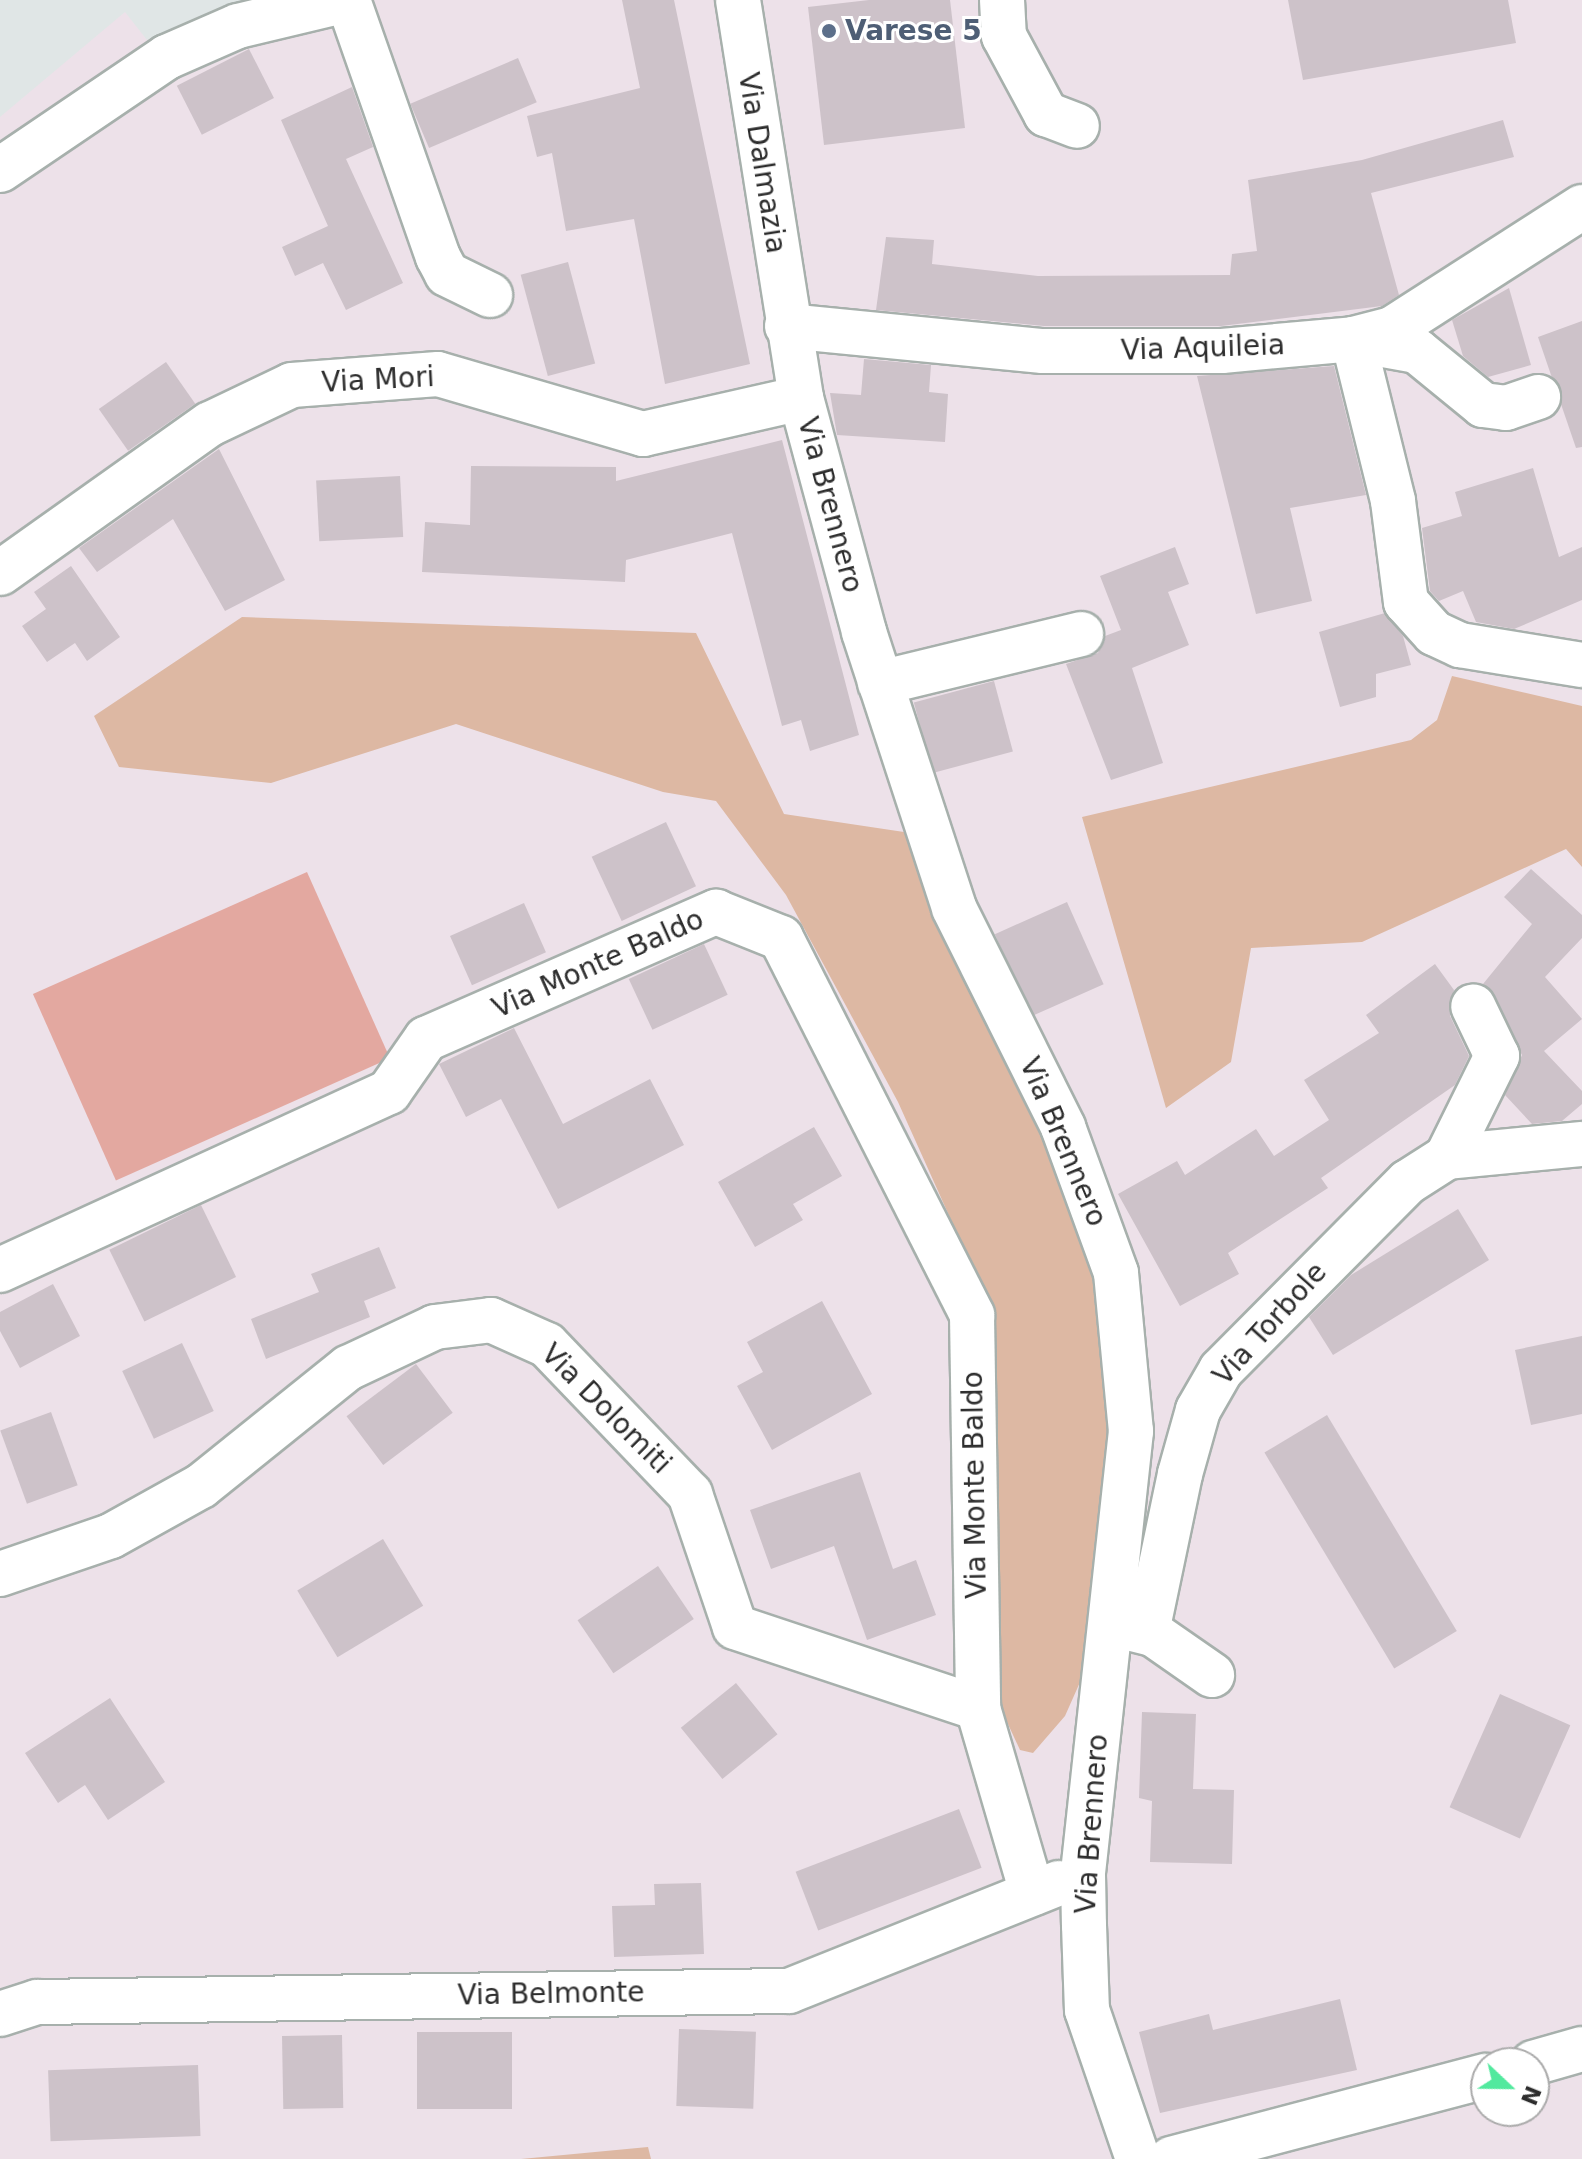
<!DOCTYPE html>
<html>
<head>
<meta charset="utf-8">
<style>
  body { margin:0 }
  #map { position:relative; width:1582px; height:2159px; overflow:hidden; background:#ede1e9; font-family:"DejaVu Sans",sans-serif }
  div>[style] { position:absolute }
  .industrial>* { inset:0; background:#e0e6e6 }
  .green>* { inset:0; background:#ddb8a3 }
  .pitch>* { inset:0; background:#e3a8a0; transform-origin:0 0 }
  .building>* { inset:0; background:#cdc2c9; transform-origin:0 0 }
  .roads { filter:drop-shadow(2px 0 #a7b0ac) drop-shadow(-2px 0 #a7b0ac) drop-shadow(0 2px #a7b0ac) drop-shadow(0 -2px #a7b0ac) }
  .minor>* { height:44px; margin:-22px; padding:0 22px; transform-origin:22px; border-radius:22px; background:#fff }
  .dots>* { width:22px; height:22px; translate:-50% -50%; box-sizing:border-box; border:4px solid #fff; border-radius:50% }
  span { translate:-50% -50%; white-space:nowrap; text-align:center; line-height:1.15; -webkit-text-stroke:6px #fff; paint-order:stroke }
  .service-label { font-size:28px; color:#4e5e75; font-weight:700 }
  .left { translate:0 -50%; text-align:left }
  .street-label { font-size:28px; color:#2d2d2d }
  .north { position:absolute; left:1470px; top:2047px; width:80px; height:80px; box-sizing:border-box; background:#fff; border:2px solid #ababab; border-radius:50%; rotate:112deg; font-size:22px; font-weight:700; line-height:32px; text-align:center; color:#2d2d2d }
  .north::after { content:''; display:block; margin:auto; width:28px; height:36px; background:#52e99e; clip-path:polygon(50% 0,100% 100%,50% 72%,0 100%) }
</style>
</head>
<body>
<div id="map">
  <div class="industrial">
    <i style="clip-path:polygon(0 0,253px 0,147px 40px,125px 12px,0 117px)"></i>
  </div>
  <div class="green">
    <i style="clip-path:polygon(242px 617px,696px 633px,784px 814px,904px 832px,1044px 1128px,1092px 1273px,1109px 1437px,1081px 1680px,1065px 1716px,1033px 1753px,1020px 1750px,995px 1696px,992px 1311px,898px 1102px,786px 895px,716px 801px,663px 792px,456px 724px,271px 783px,119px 767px,94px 716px)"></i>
    <i style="clip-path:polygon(1452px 676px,1582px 706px,1582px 867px,1566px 849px,1362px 942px,1251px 948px,1231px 1062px,1166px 1108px,1082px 817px,1411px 740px,1437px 720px)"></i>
    <i style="clip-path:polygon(648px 2147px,651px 2159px,521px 2159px)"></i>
  </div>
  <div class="pitch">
    <i style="left:307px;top:872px;width:204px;height:300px;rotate:66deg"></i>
  </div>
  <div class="building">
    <i style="clip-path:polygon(622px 0,674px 0,750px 364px,665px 384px,634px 219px,566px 231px,552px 153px,537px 157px,527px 116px,640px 88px)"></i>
    <i style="clip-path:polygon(869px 0,950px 0,965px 128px,824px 145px,808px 7px)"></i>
    <i style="clip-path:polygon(1288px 0,1508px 0,1516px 43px,1303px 80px)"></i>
    <i style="left:249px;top:49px;width:55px;height:81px;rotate:63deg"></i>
    <i style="left:518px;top:58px;width:48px;height:117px;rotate:67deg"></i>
    <i style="clip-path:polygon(352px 87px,373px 147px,346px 159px,403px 283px,346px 310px,323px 263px,295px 276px,282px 247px,328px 226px,281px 120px)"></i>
    <i style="clip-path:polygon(1503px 120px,1514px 157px,1371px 193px,1399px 295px,1382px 306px,1221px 326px,1044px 326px,876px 310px,886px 237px,934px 240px,932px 264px,1038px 276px,1230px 275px,1232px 254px,1257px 251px,1248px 180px,1362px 160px)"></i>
    <i style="left:568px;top:262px;width:105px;height:49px;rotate:75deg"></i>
    <i style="clip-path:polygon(1509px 288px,1531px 365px,1488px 377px,1463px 356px,1452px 320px)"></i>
    <i style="clip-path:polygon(1582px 321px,1582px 447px,1576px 448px,1538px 337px)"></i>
    <i style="clip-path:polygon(864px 359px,931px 365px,929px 392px,948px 394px,945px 442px,837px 435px,830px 393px,861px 395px)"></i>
    <i style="left:166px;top:362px;width:51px;height:82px;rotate:55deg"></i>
    <i style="clip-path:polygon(1334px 366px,1366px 495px,1290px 508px,1312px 601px,1256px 614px,1197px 376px)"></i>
    <i style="clip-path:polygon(782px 440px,859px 735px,810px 751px,801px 720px,782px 726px,732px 533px,626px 560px,625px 582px,422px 572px,425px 522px,470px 525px,471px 466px,616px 467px,616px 481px)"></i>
    <i style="clip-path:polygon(219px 449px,285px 580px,225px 611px,173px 519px,97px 572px,79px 548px)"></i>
    <i style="clip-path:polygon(1533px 468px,1559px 557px,1582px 547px,1582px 600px,1514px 629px,1476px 622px,1463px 591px,1439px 601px,1430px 591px,1422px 528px,1462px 516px,1455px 492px)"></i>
    <i style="left:400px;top:476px;width:61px;height:84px;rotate:87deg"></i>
    <i style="clip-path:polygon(1175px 547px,1189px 584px,1168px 592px,1189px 645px,1132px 668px,1163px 763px,1111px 780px,1066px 664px,1098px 653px,1105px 636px,1121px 630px,1100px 576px)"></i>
    <i style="clip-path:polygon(71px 566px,120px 637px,87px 661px,75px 643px,47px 662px,22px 626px,46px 609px,34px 592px)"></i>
    <i style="clip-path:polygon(1385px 613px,1403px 636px,1411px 665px,1376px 674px,1376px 697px,1340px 707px,1319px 632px)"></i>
    <i style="left:994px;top:681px;width:73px;height:83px;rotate:75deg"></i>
    <i style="left:666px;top:822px;width:71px;height:82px;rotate:65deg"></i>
    <i style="clip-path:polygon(1531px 869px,1582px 915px,1582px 938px,1545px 977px,1582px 1019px,1544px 1051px,1582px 1091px,1582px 1104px,1562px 1121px,1532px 1124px,1505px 1095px,1522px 1055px,1483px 984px,1532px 924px,1504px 897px)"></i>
    <i style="left:1067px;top:902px;width:90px;height:79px;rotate:66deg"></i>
    <i style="left:524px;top:903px;width:54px;height:81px;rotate:66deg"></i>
    <i style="left:704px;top:944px;width:56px;height:83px;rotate:65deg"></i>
    <i style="clip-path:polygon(1435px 964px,1454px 990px,1450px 1016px,1469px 1056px,1455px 1085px,1321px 1178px,1328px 1188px,1228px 1253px,1239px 1274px,1180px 1306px,1118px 1194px,1177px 1161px,1185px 1175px,1256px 1129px,1274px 1156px,1329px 1120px,1304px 1080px,1379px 1033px,1366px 1015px)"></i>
    <i style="clip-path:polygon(514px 1028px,563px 1124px,650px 1079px,684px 1145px,558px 1209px,501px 1099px,466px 1117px,439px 1064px)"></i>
    <i style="clip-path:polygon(814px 1127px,842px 1176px,793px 1204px,803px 1220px,755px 1247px,718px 1182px)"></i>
    <i style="left:201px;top:1205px;width:80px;height:102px;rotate:64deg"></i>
    <i style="clip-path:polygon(1458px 1209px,1489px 1260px,1333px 1355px,1309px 1317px,1351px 1275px)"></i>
    <i style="clip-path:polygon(379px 1247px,396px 1288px,364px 1301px,370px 1317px,266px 1359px,251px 1319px,319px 1292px,311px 1274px)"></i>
    <i style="clip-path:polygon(53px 1284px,80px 1336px,20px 1368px,0 1331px,0 1312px)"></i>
    <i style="clip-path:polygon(822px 1301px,872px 1394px,772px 1450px,737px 1386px,763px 1372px,747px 1342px)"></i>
    <i style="clip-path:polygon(1582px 1336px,1582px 1414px,1531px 1425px,1515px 1350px)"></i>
    <i style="left:182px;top:1343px;width:75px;height:66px;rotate:65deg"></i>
    <i style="left:416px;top:1364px;width:61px;height:87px;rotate:53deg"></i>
    <i style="left:51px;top:1412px;width:78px;height:54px;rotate:70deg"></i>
    <i style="left:1327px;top:1415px;width:252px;height:73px;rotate:59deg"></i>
    <i style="clip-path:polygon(860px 1472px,893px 1569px,916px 1560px,936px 1615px,867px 1640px,834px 1546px,771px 1569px,750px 1510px)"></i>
    <i style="left:383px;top:1539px;width:78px;height:100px;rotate:59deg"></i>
    <i style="left:658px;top:1566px;width:64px;height:97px;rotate:56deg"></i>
    <i style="left:736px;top:1683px;width:66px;height:71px;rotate:51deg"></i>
    <i style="left:1500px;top:1694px;width:77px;height:124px;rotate:24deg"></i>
    <i style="clip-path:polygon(110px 1698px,165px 1782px,108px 1820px,85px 1785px,58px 1803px,25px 1753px)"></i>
    <i style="clip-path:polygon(1142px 1712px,1196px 1714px,1193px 1789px,1234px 1790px,1232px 1864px,1150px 1862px,1152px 1801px,1139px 1798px)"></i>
    <i style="left:959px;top:1809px;width:63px;height:175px;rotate:69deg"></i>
    <i style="clip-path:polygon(701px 1883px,704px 1954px,614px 1957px,612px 1906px,655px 1905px,654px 1884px)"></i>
    <i style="clip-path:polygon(1340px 1999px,1357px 2070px,1160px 2113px,1139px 2032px,1209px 2014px,1213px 2030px)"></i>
    <i style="left:679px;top:2029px;width:77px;height:77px;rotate:2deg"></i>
    <i style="left:417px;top:2032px;width:95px;height:77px"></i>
    <i style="left:342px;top:2035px;width:73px;height:60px;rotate:89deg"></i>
    <i style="left:198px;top:2065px;width:71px;height:150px;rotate:88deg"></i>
  </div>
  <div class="roads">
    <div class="minor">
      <i style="left:348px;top:0;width:272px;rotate:70.7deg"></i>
      <i style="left:438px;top:257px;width:19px;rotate:62deg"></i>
      <i style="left:447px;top:274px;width:48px;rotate:26deg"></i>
      <i style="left:738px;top:0;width:403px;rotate:81deg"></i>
      <i style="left:801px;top:398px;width:242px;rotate:74.9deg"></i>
      <i style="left:864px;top:632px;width:290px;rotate:71.9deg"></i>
      <i style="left:954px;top:908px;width:245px;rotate:63.5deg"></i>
      <i style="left:1063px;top:1127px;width:155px;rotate:70deg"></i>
      <i style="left:1116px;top:1273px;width:159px;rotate:84.6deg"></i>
      <i style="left:1131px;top:1431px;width:447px;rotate:96.2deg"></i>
      <i style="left:1083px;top:1875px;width:50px;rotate:88.9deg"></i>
      <i style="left:1084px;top:1925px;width:85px;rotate:88deg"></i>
      <i style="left:1087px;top:2010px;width:157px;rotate:71.1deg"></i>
      <i style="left:1002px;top:0;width:36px;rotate:87deg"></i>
      <i style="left:1004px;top:36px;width:89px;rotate:61.7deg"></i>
      <i style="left:1046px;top:114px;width:33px;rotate:21deg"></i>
      <i style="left:0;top:170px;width:202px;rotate:-34.1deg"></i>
      <i style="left:167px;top:57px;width:77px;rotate:-23.6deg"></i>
      <i style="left:238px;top:26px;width:112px;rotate:-13.4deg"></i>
      <i style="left:787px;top:326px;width:257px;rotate:5.6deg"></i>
      <i style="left:1043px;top:351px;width:179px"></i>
      <i style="left:1222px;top:351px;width:132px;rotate:-5.2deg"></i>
      <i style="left:1353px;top:339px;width:40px;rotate:-14.4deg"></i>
      <i style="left:1392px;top:329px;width:226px;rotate:-32.7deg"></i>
      <i style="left:1353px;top:339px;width:167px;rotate:76.1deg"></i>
      <i style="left:1393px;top:501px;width:102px;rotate:82.7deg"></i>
      <i style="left:1406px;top:602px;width:42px;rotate:47.9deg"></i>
      <i style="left:1434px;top:633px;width:29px;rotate:25deg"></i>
      <i style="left:1460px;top:645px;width:124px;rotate:9.3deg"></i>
      <i style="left:1356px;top:340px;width:62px;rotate:10.2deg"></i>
      <i style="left:1417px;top:351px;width:85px;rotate:39.3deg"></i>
      <i style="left:1483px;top:405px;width:23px;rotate:7deg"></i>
      <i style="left:1506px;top:408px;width:34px;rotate:-19deg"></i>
      <i style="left:0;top:573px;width:257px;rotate:-35.4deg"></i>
      <i style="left:210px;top:424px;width:91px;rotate:-25.4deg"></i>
      <i style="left:292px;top:385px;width:146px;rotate:-4.3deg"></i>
      <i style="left:438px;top:374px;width:214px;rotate:16.3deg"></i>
      <i style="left:643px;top:434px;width:162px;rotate:-12.8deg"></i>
      <i style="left:880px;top:683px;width:207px;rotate:-13.7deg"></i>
      <i style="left:1447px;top:1157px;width:113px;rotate:-63.7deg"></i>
      <i style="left:1497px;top:1056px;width:55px;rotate:-115.6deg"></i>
      <i style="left:0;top:1270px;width:428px;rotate:-24.6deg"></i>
      <i style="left:389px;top:1092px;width:65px;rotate:-55.1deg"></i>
      <i style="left:426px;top:1039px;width:317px;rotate:-23.7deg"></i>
      <i style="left:716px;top:912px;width:70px;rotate:21.8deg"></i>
      <i style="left:781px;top:938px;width:423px;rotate:63.1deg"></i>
      <i style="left:972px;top:1315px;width:393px;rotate:89.1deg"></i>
      <i style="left:0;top:1574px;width:117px;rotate:-18.9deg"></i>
      <i style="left:111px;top:1536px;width:103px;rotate:-29.1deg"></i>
      <i style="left:201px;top:1486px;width:189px;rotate:-38.8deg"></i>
      <i style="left:348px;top:1368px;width:96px;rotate:-25.2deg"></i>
      <i style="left:435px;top:1327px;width:56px;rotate:-7.1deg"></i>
      <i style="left:491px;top:1320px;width:61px;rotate:24.1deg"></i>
      <i style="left:547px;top:1345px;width:207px;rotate:46.2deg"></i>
      <i style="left:690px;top:1494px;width:140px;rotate:71.3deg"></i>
      <i style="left:735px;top:1627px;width:256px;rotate:18.4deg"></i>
      <i style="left:978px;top:1708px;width:193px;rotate:73.7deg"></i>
      <i style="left:1120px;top:1626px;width:34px;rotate:14deg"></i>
      <i style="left:1153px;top:1634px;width:72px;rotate:34.8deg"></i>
      <i style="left:1147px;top:1632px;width:161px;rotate:-78.2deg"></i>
      <i style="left:1180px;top:1474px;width:66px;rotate:-74.3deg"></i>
      <i style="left:1198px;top:1410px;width:46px;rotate:-60.1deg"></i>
      <i style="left:1221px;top:1370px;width:265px;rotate:-45.2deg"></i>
      <i style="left:1408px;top:1182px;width:46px;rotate:-32.7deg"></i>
      <i style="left:1447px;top:1157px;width:136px;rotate:-5.5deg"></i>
      <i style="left:0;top:2014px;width:39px;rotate:-18deg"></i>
      <i style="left:37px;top:2002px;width:752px;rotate:-0.84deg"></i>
      <i style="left:789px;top:1991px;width:291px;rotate:-21.8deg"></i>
      <i style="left:1533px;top:2063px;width:51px;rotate:-15.9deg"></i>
      <i style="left:1171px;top:2159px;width:326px;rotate:-14.8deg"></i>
    </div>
  </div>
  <div class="dots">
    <i style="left:829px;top:31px;background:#5c6f8a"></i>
  </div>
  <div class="service-label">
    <span class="left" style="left:845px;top:31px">Varese 5</span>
  </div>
  <div class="street-label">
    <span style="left:762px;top:163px;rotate:81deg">Via Dalmazia</span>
    <span style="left:1203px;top:348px;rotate:-2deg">Via Aquileia</span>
    <span style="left:378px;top:380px;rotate:-3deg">Via Mori</span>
    <span style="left:830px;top:505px;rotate:75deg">Via Brennero</span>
    <span style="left:598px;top:964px;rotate:-24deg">Via Monte Baldo</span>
    <span style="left:1063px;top:1142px;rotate:67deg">Via Brennero</span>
    <span style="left:1270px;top:1324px;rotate:-48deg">Via Torbole</span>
    <span style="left:606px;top:1409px;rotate:45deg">Via Dolomiti</span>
    <span style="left:975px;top:1485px;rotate:-91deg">Via Monte Baldo</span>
    <span style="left:1092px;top:1824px;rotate:-86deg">Via Brennero</span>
    <span style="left:551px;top:1994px;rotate:-1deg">Via Belmonte</span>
  </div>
  <div class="north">N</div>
</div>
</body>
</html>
